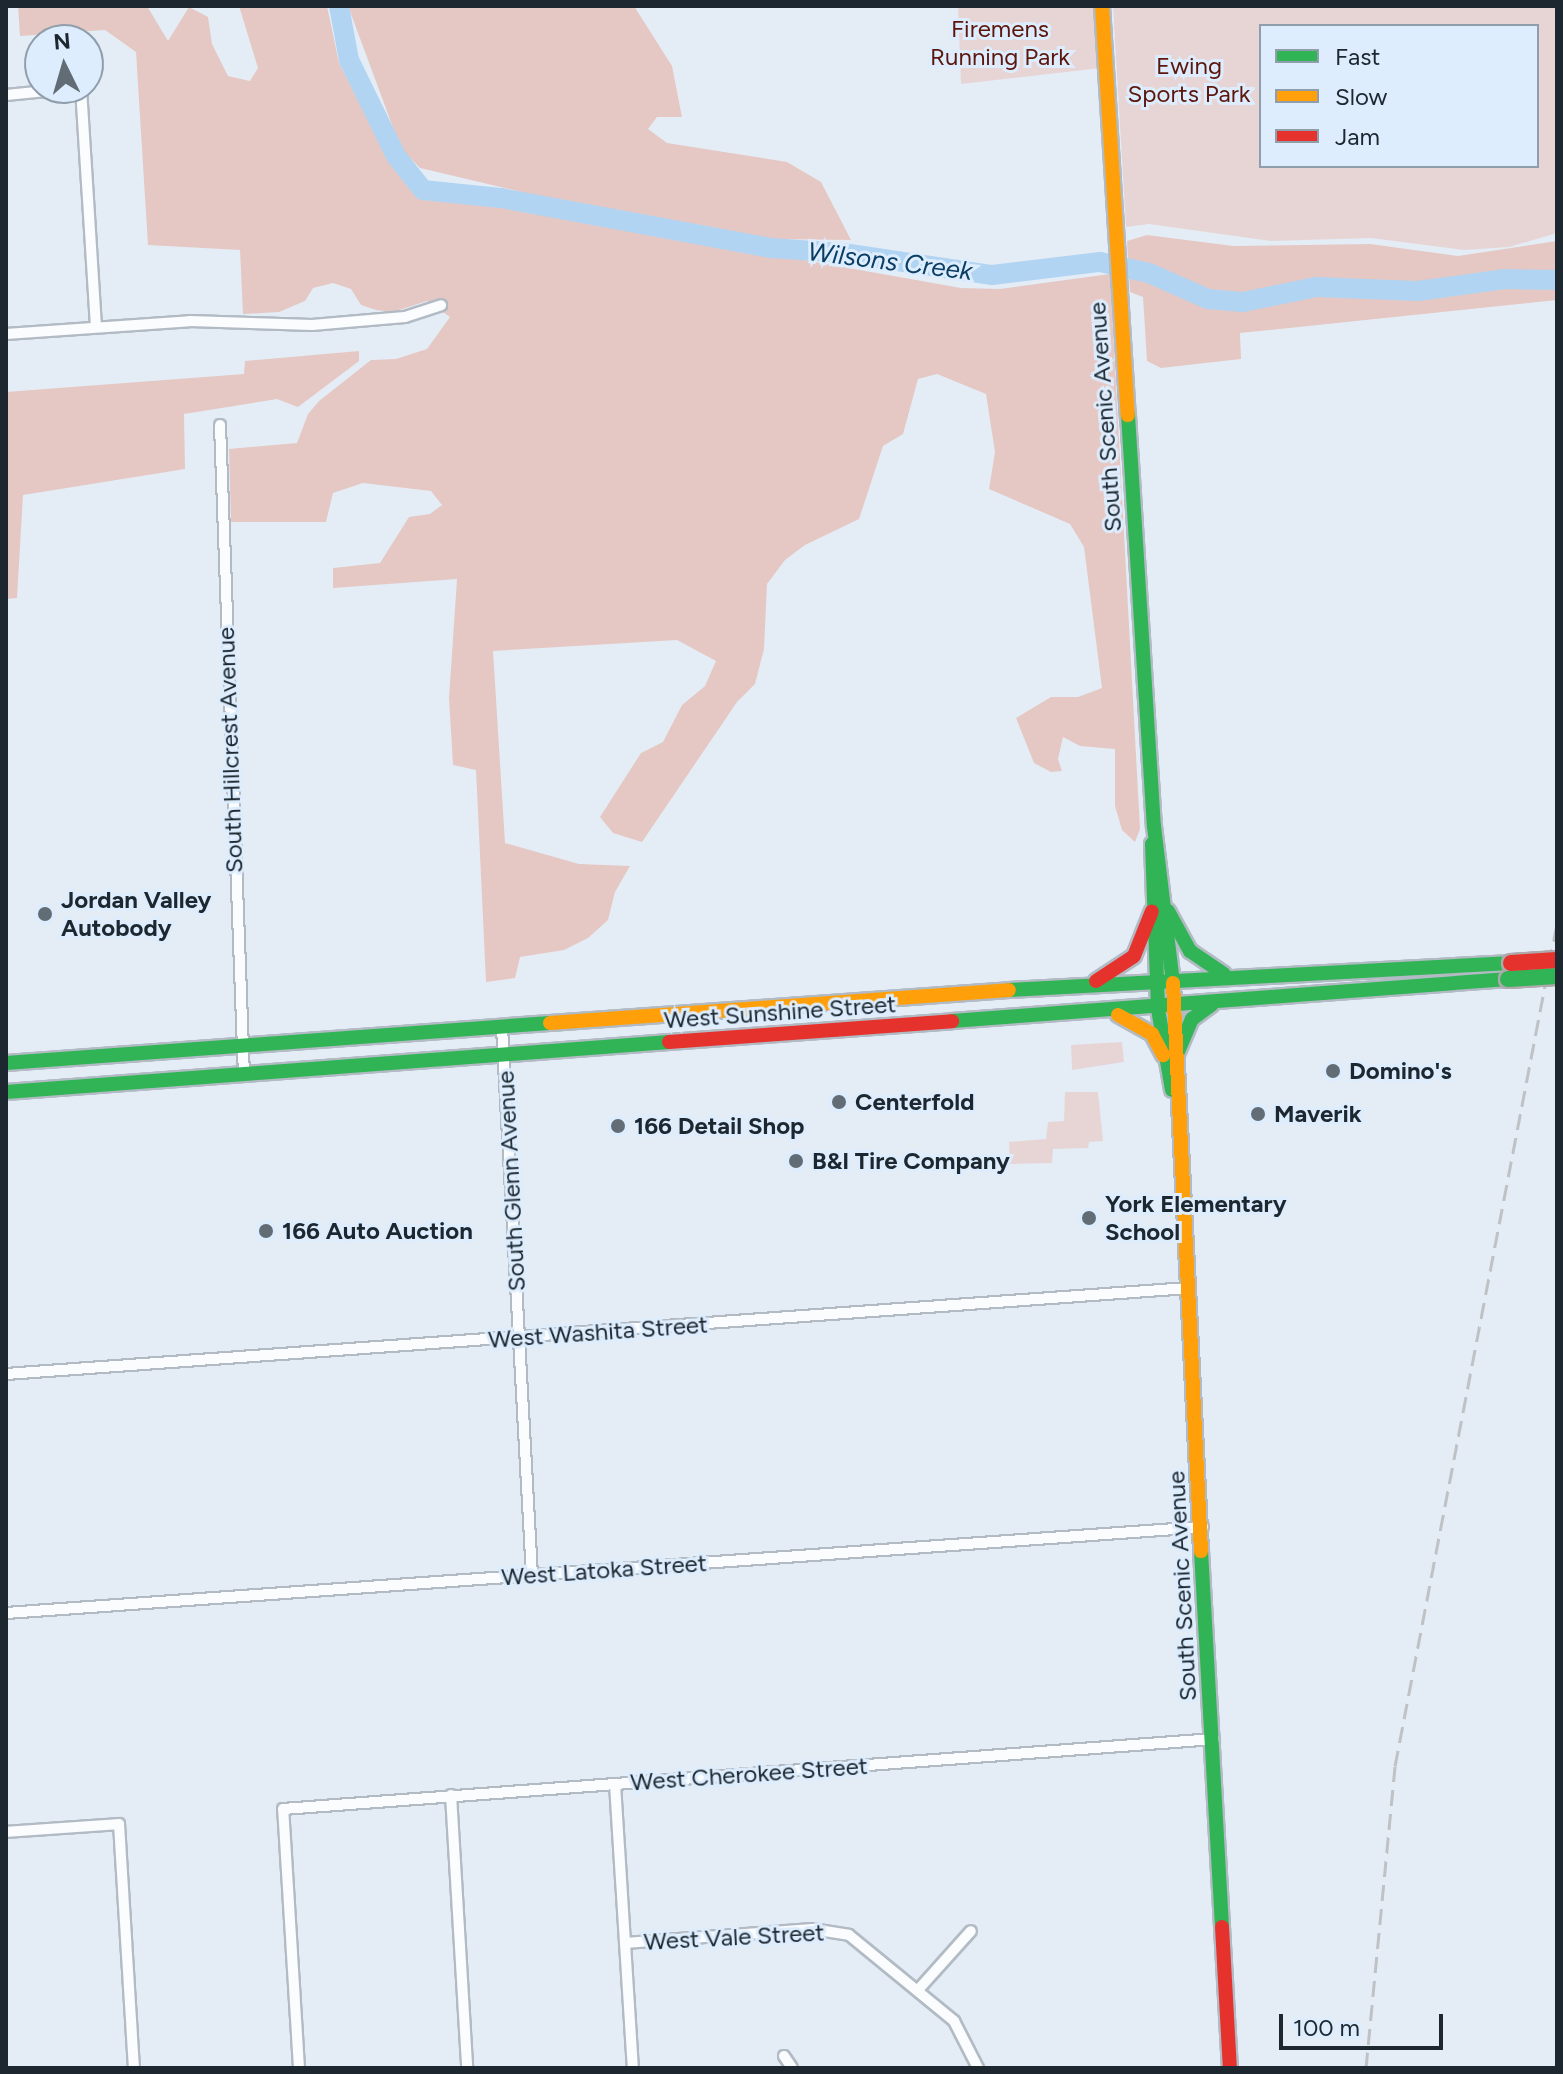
<!DOCTYPE html>
<html>
<head>
<meta charset="utf-8">
<style>
  body { margin:0 }
  #map { position:relative; width:1563px; height:2074px; overflow:hidden; background:#e4edf6; font-family:Figtree,sans-serif }
  div>[style] { position:absolute }
  .green>* { inset:0; background:#e7d5d5 }
  .forest>* { inset:0; background:#e5c8c4 }
  .river>* { height:20px; margin:-10px; padding:0 10px; transform-origin:10px; border-radius:10px; background:#b2d4f3 }
  .roads { filter:drop-shadow(2px 0 #b2bbc4) drop-shadow(-2px 0 #b2bbc4) drop-shadow(0 2px #b2bbc4) drop-shadow(0 -2px #b2bbc4) }
  .street>* { height:10px; margin:-5px; padding:0 5px; transform-origin:5px; border-radius:5px; background:#fbfcfe }
  .fast>* { height:14px; margin:-7px; padding:0 7px; transform-origin:7px; border-radius:7px; background:#30b455 }
  .slow>* { height:14px; margin:-7px; padding:0 7px; transform-origin:7px; border-radius:7px; background:#ff9f0a }
  .jam>* { height:14px; margin:-7px; padding:0 7px; transform-origin:7px; border-radius:7px; background:#e5322d }
  .rail>* { height:3px; margin-top:-1.5px; transform-origin:0; background:repeating-linear-gradient(90deg,#bfc2c4 0 16px,transparent 0 24px) }
  .bridges { filter:drop-shadow(2px 0 #b0a9ac) drop-shadow(-2px 0 #b0a9ac) drop-shadow(0 2px #b0a9ac) drop-shadow(0 -2px #b0a9ac) }
  .fast-bridge>* { height:16px; margin:-8px; padding:0 8px; transform-origin:8px; border-radius:8px; background:#30b455 }
  .jam-bridge>* { height:16px; margin:-8px; padding:0 8px; transform-origin:8px; border-radius:8px; background:#e5322d }
  .dots>* { width:22px; height:22px; translate:-50% -50%; box-sizing:border-box; border:4px solid #ddedfd; border-radius:50% }
  span { translate:-50% -50%; white-space:nowrap; text-align:center; line-height:1.15; -webkit-text-stroke:6px #ddedfd; paint-order:stroke }
  .park-label { font-size:24px; color:#5d160c }
  .street-label { font-size:24px; color:#1c2730 }
  .poi-label { font-size:24px; color:#1c2730; font-weight:700 }
  .left { translate:0 -50%; text-align:left }
  .water-label { font-size:26px; color:#0b3e64; font-style:italic }
  .frame { position:absolute; inset:0; border:8px solid #1c2730; pointer-events:none }
  .legend { position:absolute; left:1259px; top:24px; width:280px; height:144px; box-sizing:border-box; background:#ddedfd; border:2px solid #909eab; margin:0; padding:10px 14px; list-style:none; font-size:24px; color:#1c2730 }
  .legend li { display:flex; align-items:center; gap:16px; height:40px }
  .legend b { width:40px; border:2px solid #909eab }
  .north { position:absolute; left:24px; top:24px; width:80px; height:80px; box-sizing:border-box; background:#ddedfd; border:2px solid #909eab; border-radius:50%; rotate:355deg; font-size:22px; font-weight:700; line-height:32px; text-align:center; color:#1c2730 }
  .north::after { content:''; display:block; margin:auto; width:28px; height:36px; background:#626c75; clip-path:polygon(50% 0,100% 100%,50% 72%,0 100%) }
  .scale { position:absolute; left:1279px; top:2014px; width:164px; height:36px; box-sizing:border-box; border:4px solid #1c2730; border-top:0; padding-left:10px; font-size:24px; line-height:28px; white-space:nowrap; color:#1c2730; -webkit-text-stroke:6px #ddedfd; paint-order:stroke }
</style>
</head>
<body>
<div id="map">
  <div class="green">
    <i style="clip-path:polygon(958px 6px,1095px 6px,1101px 68px,961px 84px)"></i>
    <i style="clip-path:polygon(evenodd,1113px 6px,1557px 6px,1557px 233px,1509px 247px,1464px 250px,1371px 238px,1271px 241px,1149px 224px,1126px 227px,1113px 6px,1261px 26px,1537px 26px,1537px 166px,1261px 166px,1261px 26px)"></i>
    <i style="clip-path:polygon(1122px 1042px,1124px 1062px,1072px 1070px,1071px 1045px)"></i>
    <i style="clip-path:polygon(1065px 1092px,1098px 1092px,1103px 1141px,1089px 1142px,1088px 1148px,1053px 1149px,1052px 1163px,1010px 1164px,1009px 1142px,1046px 1139px,1048px 1122px,1064px 1121px)"></i>
  </div>
  <div class="forest">
    <i style="clip-path:polygon(18px 6px,147px 6px,168px 41px,189px 7px,208px 17px,212px 44px,228px 76px,250px 81px,258px 68px,239px 6px,327px 6px,339px 63px,392px 165px,412px 190px,433px 201px,495px 205px,961px 288px,1000px 289px,1110px 274px,1140px 829px,1135px 842px,1122px 830px,1115px 806px,1115px 749px,1080px 746px,1063px 737px,1058px 759px,1062px 771px,1051px 772px,1034px 763px,1016px 718px,1051px 697px,1078px 697px,1102px 688px,1084px 547px,1070px 524px,989px 489px,995px 452px,986px 394px,937px 374px,918px 379px,903px 434px,883px 446px,859px 519px,805px 545px,785px 560px,767px 584px,764px 649px,755px 684px,737px 702px,642px 842px,613px 833px,600px 817px,641px 753px,663px 742px,682px 705px,705px 686px,716px 661px,677px 640px,493px 651px,505px 843px,579px 864px,630px 866px,615px 892px,608px 920px,588px 938px,564px 950px,520px 957px,515px 978px,486px 982px,476px 770px,453px 765px,449px 698px,457px 579px,333px 588px,333px 568px,380px 563px,409px 517px,430px 514px,442px 505px,431px 491px,363px 483px,333px 493px,326px 522px,231px 522px,229px 449px,297px 443px,308px 414px,319px 401px,371px 360px,396px 359px,427px 349px,450px 317px,427px 301px,393px 312px,376px 310px,361px 305px,351px 289px,333px 283px,313px 288px,305px 301px,279px 312px,243px 314px,240px 250px,148px 245px,136px 52px,105px 30px,20px 36px)"></i>
    <i style="clip-path:polygon(348px 6px,634px 6px,672px 66px,682px 117px,657px 117px,648px 129px,667px 143px,787px 162px,821px 182px,851px 240px,773px 239px,560px 201px,420px 168px,401px 149px)"></i>
    <i style="clip-path:polygon(1147px 235px,1233px 246px,1370px 244px,1458px 256px,1557px 241px,1557px 300px,1240px 333px,1241px 359px,1161px 368px,1147px 361px,1143px 297px,1130px 292px,1127px 241px)"></i>
    <i style="clip-path:polygon(359px 351px,359px 361px,298px 407px,277px 399px,184px 414px,185px 469px,23px 495px,17px 598px,6px 599px,6px 392px,244px 374px,245px 361px)"></i>
  </div>
  <div class="river">
    <i style="left:339px;top:6px;width:55px;rotate:79.5deg"></i>
    <i style="left:349px;top:60px;width:107px;rotate:63.9deg"></i>
    <i style="left:396px;top:156px;width:43px;rotate:51.5deg"></i>
    <i style="left:423px;top:190px;width:78px;rotate:5.9deg"></i>
    <i style="left:501px;top:198px;width:275px;rotate:10.5deg"></i>
    <i style="left:771px;top:248px;width:72px;rotate:4deg"></i>
    <i style="left:843px;top:253px;width:151px;rotate:8.4deg"></i>
    <i style="left:992px;top:275px;width:109px;rotate:-6.9deg"></i>
    <i style="left:1100px;top:262px;width:50px;rotate:12.7deg"></i>
    <i style="left:1149px;top:273px;width:64px;rotate:23.8deg"></i>
    <i style="left:1208px;top:299px;width:35px;rotate:5deg"></i>
    <i style="left:1243px;top:302px;width:75px;rotate:-11.6deg"></i>
    <i style="left:1316px;top:287px;width:102px;rotate:2.2deg"></i>
    <i style="left:1418px;top:291px;width:87px;rotate:-7.9deg"></i>
    <i style="left:1504px;top:279px;width:53px;rotate:1.1deg"></i>
  </div>
  <div class="roads">
    <div class="street">
      <i style="left:81px;top:88px;width:237px;rotate:86.4deg"></i>
      <i style="left:6px;top:95px;width:71px;rotate:-5.6deg"></i>
      <i style="left:6px;top:334px;width:184px;rotate:-4deg"></i>
      <i style="left:190px;top:321px;width:122px;rotate:1.9deg"></i>
      <i style="left:312px;top:325px;width:93px;rotate:-4.9deg"></i>
      <i style="left:405px;top:317px;width:38px;rotate:-18deg"></i>
      <i style="left:220px;top:425px;width:650px;rotate:87.89deg"></i>
      <i style="left:502px;top:1027px;width:549px;rotate:86.87deg"></i>
      <i style="left:6px;top:1374px;width:1186px;rotate:-4.16deg"></i>
      <i style="left:6px;top:1613px;width:1200px;rotate:-4.11deg"></i>
      <i style="left:615px;top:1784px;width:285px;rotate:86.4deg"></i>
      <i style="left:451px;top:1795px;width:273px;rotate:86.6deg"></i>
      <i style="left:6px;top:1832px;width:113px;rotate:-4deg"></i>
      <i style="left:119px;top:1824px;width:244px;rotate:86.5deg"></i>
      <i style="left:625px;top:1943px;width:188px;rotate:-4.3deg"></i>
      <i style="left:812px;top:1929px;width:37px;rotate:9deg"></i>
      <i style="left:849px;top:1935px;width:136px;rotate:39.3deg"></i>
      <i style="left:954px;top:2021px;width:53px;rotate:62.9deg"></i>
      <i style="left:918px;top:1990px;width:79px;rotate:-48.1deg"></i>
      <i style="left:784px;top:2056px;width:14px;rotate:56deg"></i>
      <i style="left:299px;top:2068px;width:259px;rotate:-93.5deg"></i>
      <i style="left:283px;top:1809px;width:934px;rotate:-4.3deg"></i>
    </div>
    <div class="fast">
      <i style="left:1128px;top:415px;width:412px;rotate:86.4deg"></i>
      <i style="left:1154px;top:826px;width:158px;rotate:83.1deg"></i>
      <i style="left:1152px;top:844px;width:165px;rotate:87.9deg"></i>
      <i style="left:1158px;top:1009px;width:82px;rotate:80.2deg"></i>
      <i style="left:1168px;top:911px;width:46px;rotate:61.2deg"></i>
      <i style="left:1190px;top:951px;width:41px;rotate:34.1deg"></i>
      <i style="left:1009px;top:990px;width:503px;rotate:-3.08deg"></i>
      <i style="left:952px;top:1021px;width:558px;rotate:-4.32deg"></i>
      <i style="left:1177px;top:1054px;width:38px;rotate:-67deg"></i>
      <i style="left:1192px;top:1019px;width:24px;rotate:-36deg"></i>
      <i style="left:6px;top:1063px;width:545px;rotate:-4.21deg"></i>
      <i style="left:6px;top:1092px;width:665px;rotate:-4.31deg"></i>
      <i style="left:1201px;top:1551px;width:377px;rotate:86.8deg"></i>
    </div>
    <div class="slow">
      <i style="left:1102px;top:6px;width:410px;rotate:86.4deg"></i>
      <i style="left:1173px;top:983px;width:569px;rotate:87.18deg"></i>
      <i style="left:1118px;top:1015px;width:39px;rotate:29deg"></i>
      <i style="left:1152px;top:1034px;width:24px;rotate:62deg"></i>
      <i style="left:550px;top:1023px;width:460px;rotate:-4.1deg"></i>
    </div>
    <div class="jam">
      <i style="left:1096px;top:981px;width:45px;rotate:-33.3deg"></i>
      <i style="left:1134px;top:956px;width:48px;rotate:-68.2deg"></i>
      <i style="left:669px;top:1042px;width:284px;rotate:-4.2deg"></i>
      <i style="left:1222px;top:1927px;width:141px;rotate:86.8deg"></i>
    </div>
  </div>
  <div class="rail">
    <i style="left:1366px;top:2068px;width:303px;rotate:-84.5deg"></i>
    <i style="left:1395px;top:1766px;width:858px;rotate:-79.12deg"></i>
  </div>
  <div class="bridges">
    <div class="fast-bridge">
      <i style="left:1508px;top:979px;width:49px;rotate:-3.5deg"></i>
    </div>
    <div class="jam-bridge">
      <i style="left:1511px;top:963px;width:46px;rotate:-3.7deg"></i>
    </div>
  </div>
  <div class="dots">
    <i style="left:45px;top:914px;background:#626c75"></i>
    <i style="left:1333px;top:1071px;background:#626c75"></i>
    <i style="left:839px;top:1102px;background:#626c75"></i>
    <i style="left:1258px;top:1114px;background:#626c75"></i>
    <i style="left:618px;top:1126px;background:#626c75"></i>
    <i style="left:796px;top:1161px;background:#626c75"></i>
    <i style="left:1089px;top:1218px;background:#626c75"></i>
    <i style="left:266px;top:1231px;background:#626c75"></i>
  </div>
  <div class="park-label">
    <span style="left:1000px;top:43px">Firemens<br>Running Park</span>
    <span style="left:1189px;top:80px">Ewing<br>Sports Park</span>
  </div>
  <div class="street-label">
    <span style="left:1105px;top:417px;rotate:-94deg">South Scenic Avenue</span>
    <span style="left:230px;top:750px;rotate:-92deg">South Hillcrest Avenue</span>
    <span style="left:780px;top:1012px;rotate:-4deg">West Sunshine Street</span>
    <span style="left:511px;top:1181px;rotate:-93deg">South Glenn Avenue</span>
    <span style="left:598px;top:1332px;rotate:-4deg">West Washita Street</span>
    <span style="left:604px;top:1570px;rotate:-4deg">West Latoka Street</span>
    <span style="left:1182px;top:1586px;rotate:-93deg">South Scenic Avenue</span>
    <span style="left:749px;top:1774px;rotate:-4deg">West Cherokee Street</span>
    <span style="left:734px;top:1937px;rotate:-3deg">West Vale Street</span>
  </div>
  <div class="poi-label">
    <span class="left" style="left:61px;top:914px">Jordan Valley<br>Autobody</span>
    <span class="left" style="left:1349px;top:1071px">Domino's</span>
    <span class="left" style="left:855px;top:1102px">Centerfold</span>
    <span class="left" style="left:1274px;top:1114px">Maverik</span>
    <span class="left" style="left:634px;top:1126px">166 Detail Shop</span>
    <span class="left" style="left:812px;top:1161px">B&amp;I Tire Company</span>
    <span class="left" style="left:1105px;top:1218px">York Elementary<br>School</span>
    <span class="left" style="left:282px;top:1231px">166 Auto Auction</span>
  </div>
  <div class="water-label">
    <span style="left:890px;top:262px;rotate:7deg">Wilsons Creek</span>
  </div>
  <div class="frame"></div>
  <ul class="legend">
  <li><b style="height:10px;background:#30b455"></b>Fast</li>
  <li><b style="height:10px;background:#ff9f0a"></b>Slow</li>
  <li><b style="height:10px;background:#e5322d"></b>Jam</li>
  </ul>
  <div class="north">N</div>
  <div class="scale">100 m</div>
</div>
</body>
</html>
